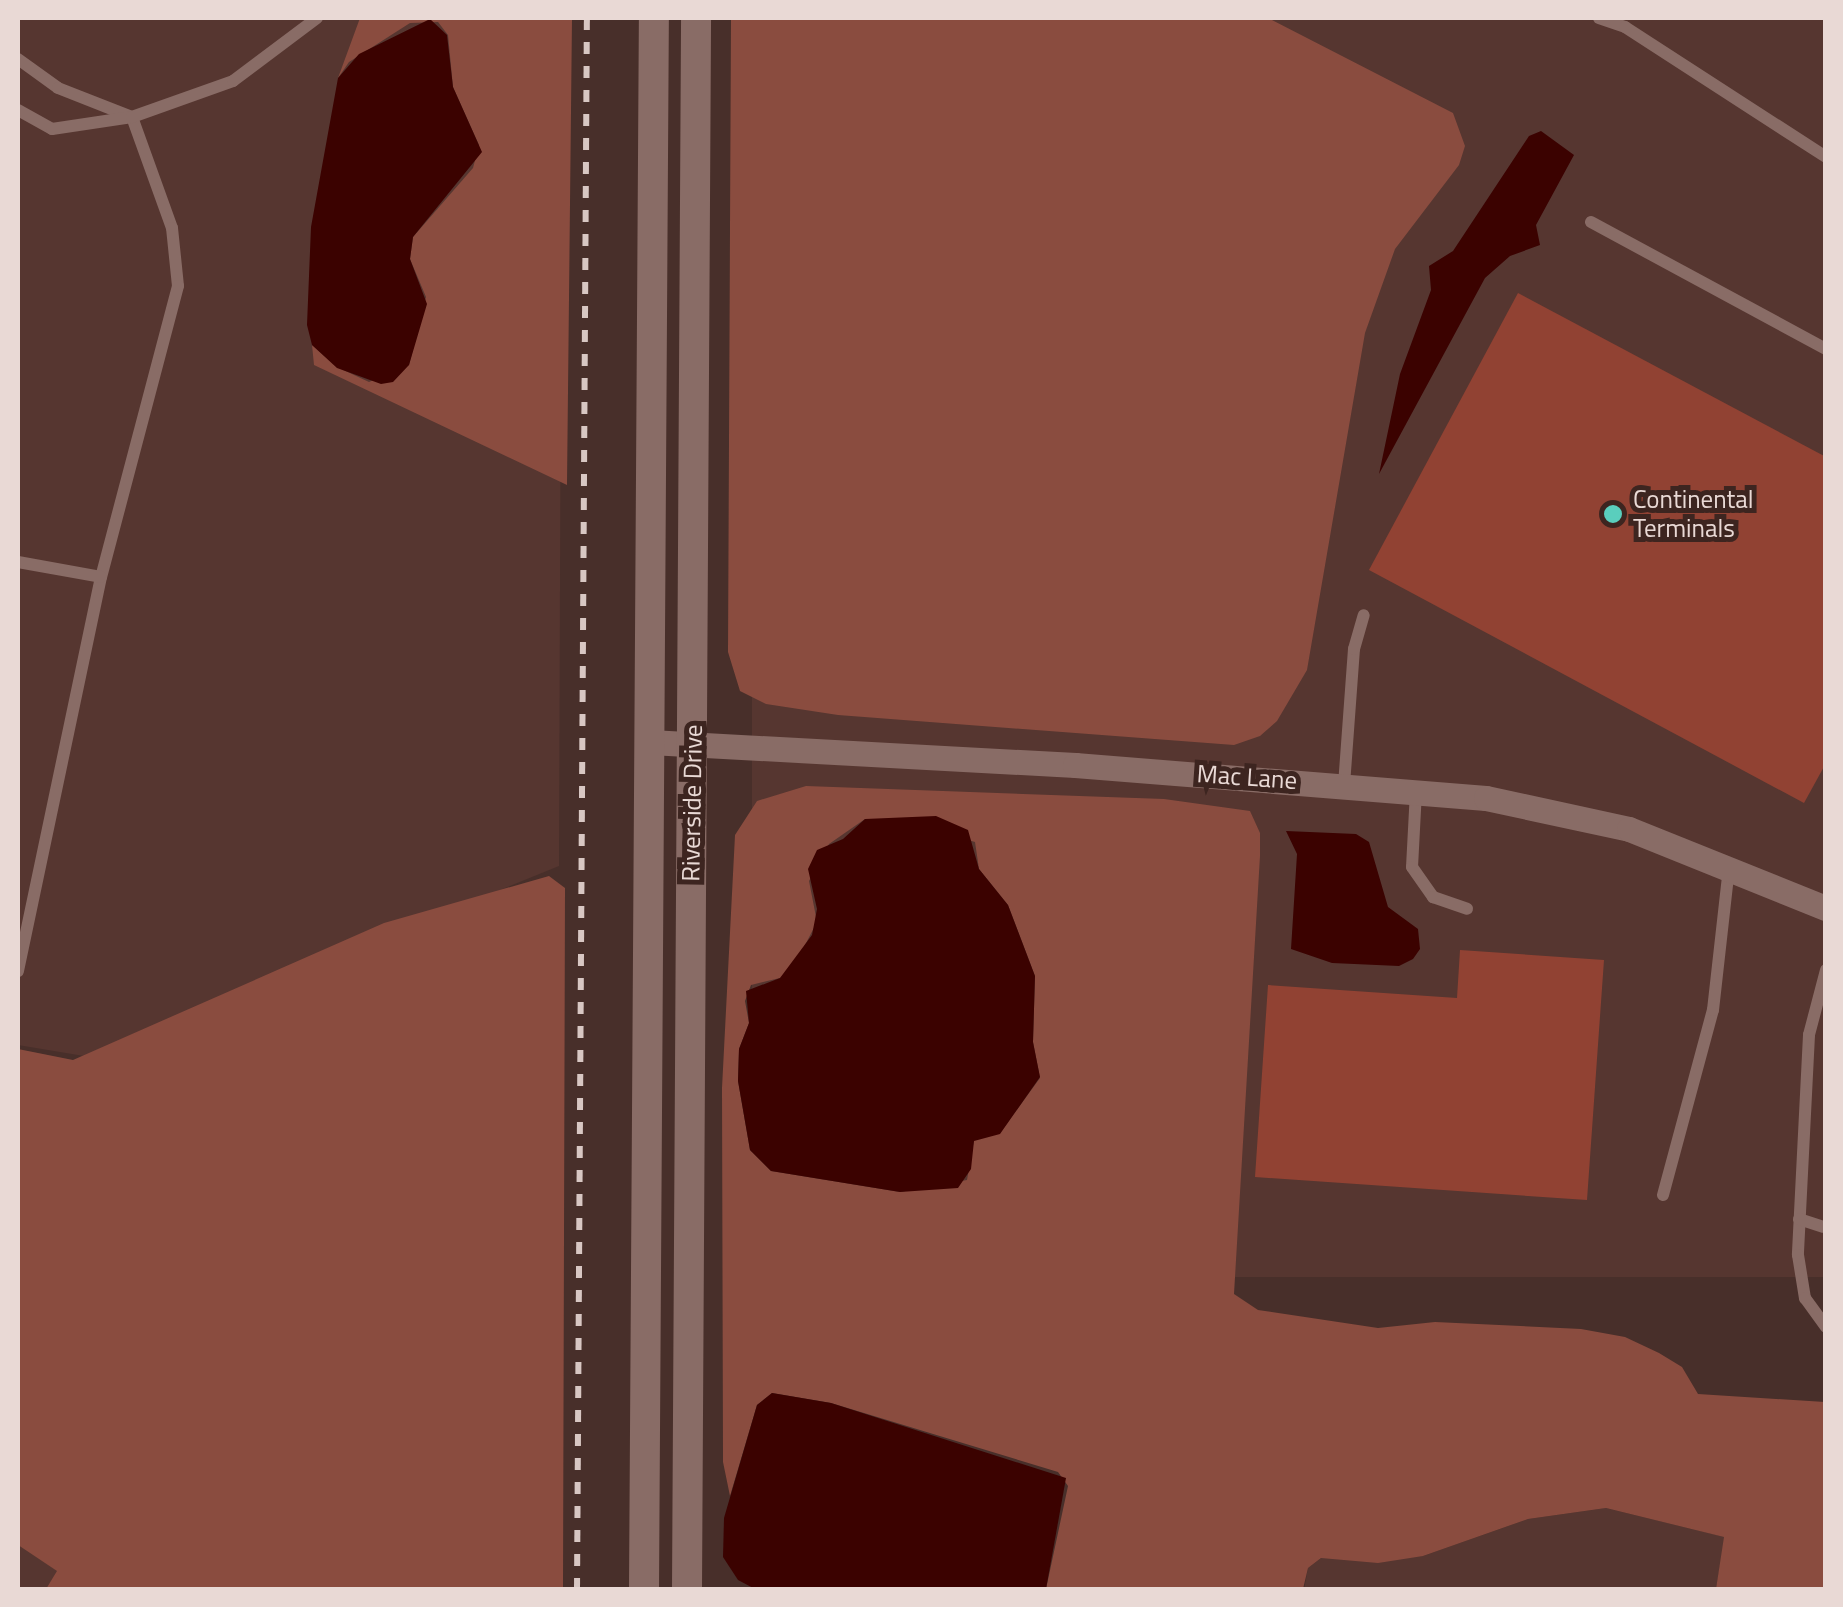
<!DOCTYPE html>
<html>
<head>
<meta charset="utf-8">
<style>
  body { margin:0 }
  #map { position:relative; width:1843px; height:1607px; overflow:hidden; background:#482f2a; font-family:"Titillium Web",sans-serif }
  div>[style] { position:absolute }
  .built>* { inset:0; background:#563630; transform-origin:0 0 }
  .green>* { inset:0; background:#8a4c3f }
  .water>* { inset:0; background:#3b0200 }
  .building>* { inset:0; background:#914233 }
  .lane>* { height:12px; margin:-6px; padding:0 6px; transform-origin:6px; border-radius:6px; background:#896c66 }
  .street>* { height:25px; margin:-12.5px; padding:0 12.5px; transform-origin:12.5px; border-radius:12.5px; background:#896c66 }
  .secondary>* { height:30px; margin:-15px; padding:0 15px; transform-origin:15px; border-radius:15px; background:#896c66 }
  .rail>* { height:6px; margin-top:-3px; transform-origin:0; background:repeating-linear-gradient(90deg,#d8c7c3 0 12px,transparent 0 24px) }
  .dots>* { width:28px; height:28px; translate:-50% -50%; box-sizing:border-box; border:5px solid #3d2520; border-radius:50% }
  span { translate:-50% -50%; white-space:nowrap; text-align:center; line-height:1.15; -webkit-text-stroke:10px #3d2520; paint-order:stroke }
  .poi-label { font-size:25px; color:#e9d9d5 }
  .left { translate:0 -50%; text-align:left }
  .street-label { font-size:25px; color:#e9d9d5 }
  .frame { position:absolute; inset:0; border:20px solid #e9d9d5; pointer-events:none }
</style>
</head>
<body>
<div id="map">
  <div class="built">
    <i style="clip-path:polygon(18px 18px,562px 18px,559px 866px,90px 1057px,18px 1045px)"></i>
    <i style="left:752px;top:18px;width:1073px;height:1259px"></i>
    <i style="clip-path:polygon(1606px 1508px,1725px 1537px,1716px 1589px,1304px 1590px,1308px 1568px,1321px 1558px,1423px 1556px,1528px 1519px)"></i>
    <i style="clip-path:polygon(18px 1545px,58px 1571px,46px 1589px,18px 1589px)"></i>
  </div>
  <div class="green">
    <i style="clip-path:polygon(360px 18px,572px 18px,567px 485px,314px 365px,312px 345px,337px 367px,369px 382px,409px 365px,426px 297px,410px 259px,413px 237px,473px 168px,479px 145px,453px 87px,448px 35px,438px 22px,410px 23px,349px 62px,338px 78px)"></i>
    <i style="clip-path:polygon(731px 18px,1268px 18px,1453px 113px,1465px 146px,1459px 165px,1395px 249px,1365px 333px,1307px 670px,1277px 721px,1260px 736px,1234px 745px,838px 715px,766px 704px,740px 691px,728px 652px)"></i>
    <i style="clip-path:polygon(evenodd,806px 786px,1164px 799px,1250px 811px,1260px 833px,1260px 856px,1234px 1294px,1258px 1310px,1378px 1328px,1435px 1322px,1581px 1329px,1625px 1337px,1659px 1353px,1682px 1367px,1698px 1394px,1825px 1402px,1825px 1589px,1716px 1589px,1724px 1537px,1606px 1508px,1528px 1519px,1423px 1556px,1378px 1563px,1321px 1558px,1308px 1568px,1303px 1589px,1046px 1589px,1068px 1486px,1058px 1472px,831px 1403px,772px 1393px,757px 1405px,730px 1496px,723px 1462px,722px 1088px,735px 835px,757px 801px,806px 786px,865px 819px,898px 819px,975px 842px,979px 869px,1008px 905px,1035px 976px,1033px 1042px,1040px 1078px,1000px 1133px,974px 1140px,967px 1180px,900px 1192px,771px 1171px,750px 1150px,738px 1081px,739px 1049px,749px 1023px,745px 1001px,751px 985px,780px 978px,794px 966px,817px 922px,809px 881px,829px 844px,865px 819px)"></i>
    <i style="clip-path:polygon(549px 876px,565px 888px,563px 1589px,46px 1589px,57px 1571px,18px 1545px,18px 1049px,73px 1060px,384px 923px)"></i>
  </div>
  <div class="water">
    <i style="clip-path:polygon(430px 19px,447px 35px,453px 87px,482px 152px,413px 237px,410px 259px,427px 304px,409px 365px,393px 382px,381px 384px,337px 368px,312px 345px,307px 325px,311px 227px,338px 78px,359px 54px)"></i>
    <i style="clip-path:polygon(1541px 131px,1574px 155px,1536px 225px,1540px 245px,1510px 256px,1485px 278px,1379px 474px,1400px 374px,1431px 290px,1429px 266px,1453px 251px,1529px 136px)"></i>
    <i style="clip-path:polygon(936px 816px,968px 830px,979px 869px,1008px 905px,1035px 976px,1033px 1042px,1040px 1077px,1000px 1134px,974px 1141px,971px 1169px,958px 1188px,900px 1192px,771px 1171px,750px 1150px,738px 1081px,739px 1049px,749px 1023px,746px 991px,780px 978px,812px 935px,817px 909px,808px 869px,817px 850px,843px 839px,865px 819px)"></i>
    <i style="clip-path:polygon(1286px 831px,1356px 834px,1369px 842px,1388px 907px,1418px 929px,1420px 949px,1413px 959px,1399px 966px,1332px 963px,1291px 949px,1297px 854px)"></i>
    <i style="clip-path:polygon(772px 1393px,831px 1403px,1066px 1478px,1046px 1589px,757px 1590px,738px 1580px,723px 1557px,724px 1518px,757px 1405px)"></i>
  </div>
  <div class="building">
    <i style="clip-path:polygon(1518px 293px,1826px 457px,1826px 763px,1804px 803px,1369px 570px)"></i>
    <i style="clip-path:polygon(1460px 950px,1604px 960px,1587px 1200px,1255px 1177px,1268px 985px,1457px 998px)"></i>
  </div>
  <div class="lane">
    <i style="left:1599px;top:18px;width:28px;rotate:19deg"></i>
    <i style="left:1625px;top:27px;width:239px;rotate:32.9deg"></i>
    <i style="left:18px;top:59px;width:49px;rotate:35.9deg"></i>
    <i style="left:58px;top:88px;width:79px;rotate:21.4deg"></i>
    <i style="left:132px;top:117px;width:118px;rotate:70.2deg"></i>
    <i style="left:172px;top:228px;width:58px;rotate:84.1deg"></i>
    <i style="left:178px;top:286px;width:301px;rotate:104.8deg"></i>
    <i style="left:101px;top:577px;width:403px;rotate:101.9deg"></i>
    <i style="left:18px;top:110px;width:39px;rotate:29deg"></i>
    <i style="left:52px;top:129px;width:81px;rotate:-8.5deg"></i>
    <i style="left:132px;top:117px;width:107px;rotate:-19.6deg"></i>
    <i style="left:233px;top:81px;width:105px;rotate:-36.9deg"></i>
    <i style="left:1591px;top:222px;width:267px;rotate:28.4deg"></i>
    <i style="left:18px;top:562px;width:84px;rotate:10.2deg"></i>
    <i style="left:1344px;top:785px;width:136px;rotate:-85.8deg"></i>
    <i style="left:1354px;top:649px;width:35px;rotate:-74deg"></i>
    <i style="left:1416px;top:791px;width:76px;rotate:93deg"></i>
    <i style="left:1412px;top:867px;width:37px;rotate:55deg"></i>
    <i style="left:1433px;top:897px;width:36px;rotate:19deg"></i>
    <i style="left:1826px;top:970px;width:67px;rotate:104.7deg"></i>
    <i style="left:1809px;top:1035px;width:220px;rotate:92.9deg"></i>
    <i style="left:1798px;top:1255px;width:44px;rotate:80.8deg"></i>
    <i style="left:1805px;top:1298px;width:36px;rotate:54deg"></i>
    <i style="left:1663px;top:1195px;width:192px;rotate:-74.9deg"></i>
    <i style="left:1713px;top:1010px;width:143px;rotate:-83.6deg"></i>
    <i style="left:1799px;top:1219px;width:25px;rotate:18deg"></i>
  </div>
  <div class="street">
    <i style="left:650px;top:742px;width:426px;rotate:3.1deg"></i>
    <i style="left:1075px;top:765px;width:412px;rotate:4.6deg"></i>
    <i style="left:1486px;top:798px;width:146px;rotate:12.2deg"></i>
    <i style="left:1629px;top:829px;width:212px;rotate:21.9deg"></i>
  </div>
  <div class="secondary">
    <i style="left:644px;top:1590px;width:1572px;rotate:-89.64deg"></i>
    <i style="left:687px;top:1590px;width:1572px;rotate:-89.67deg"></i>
  </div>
  <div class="rail">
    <i style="left:577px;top:1590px;width:1572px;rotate:-89.64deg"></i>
  </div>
  <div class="dots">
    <i style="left:1613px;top:514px;background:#5acebd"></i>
  </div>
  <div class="poi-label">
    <span class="left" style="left:1633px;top:514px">Continental<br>Terminals</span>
  </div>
  <div class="street-label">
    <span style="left:1247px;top:777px;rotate:4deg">Mac Lane</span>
    <span style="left:692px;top:803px;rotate:-89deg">Riverside Drive</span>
  </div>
  <div class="frame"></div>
</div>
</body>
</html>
